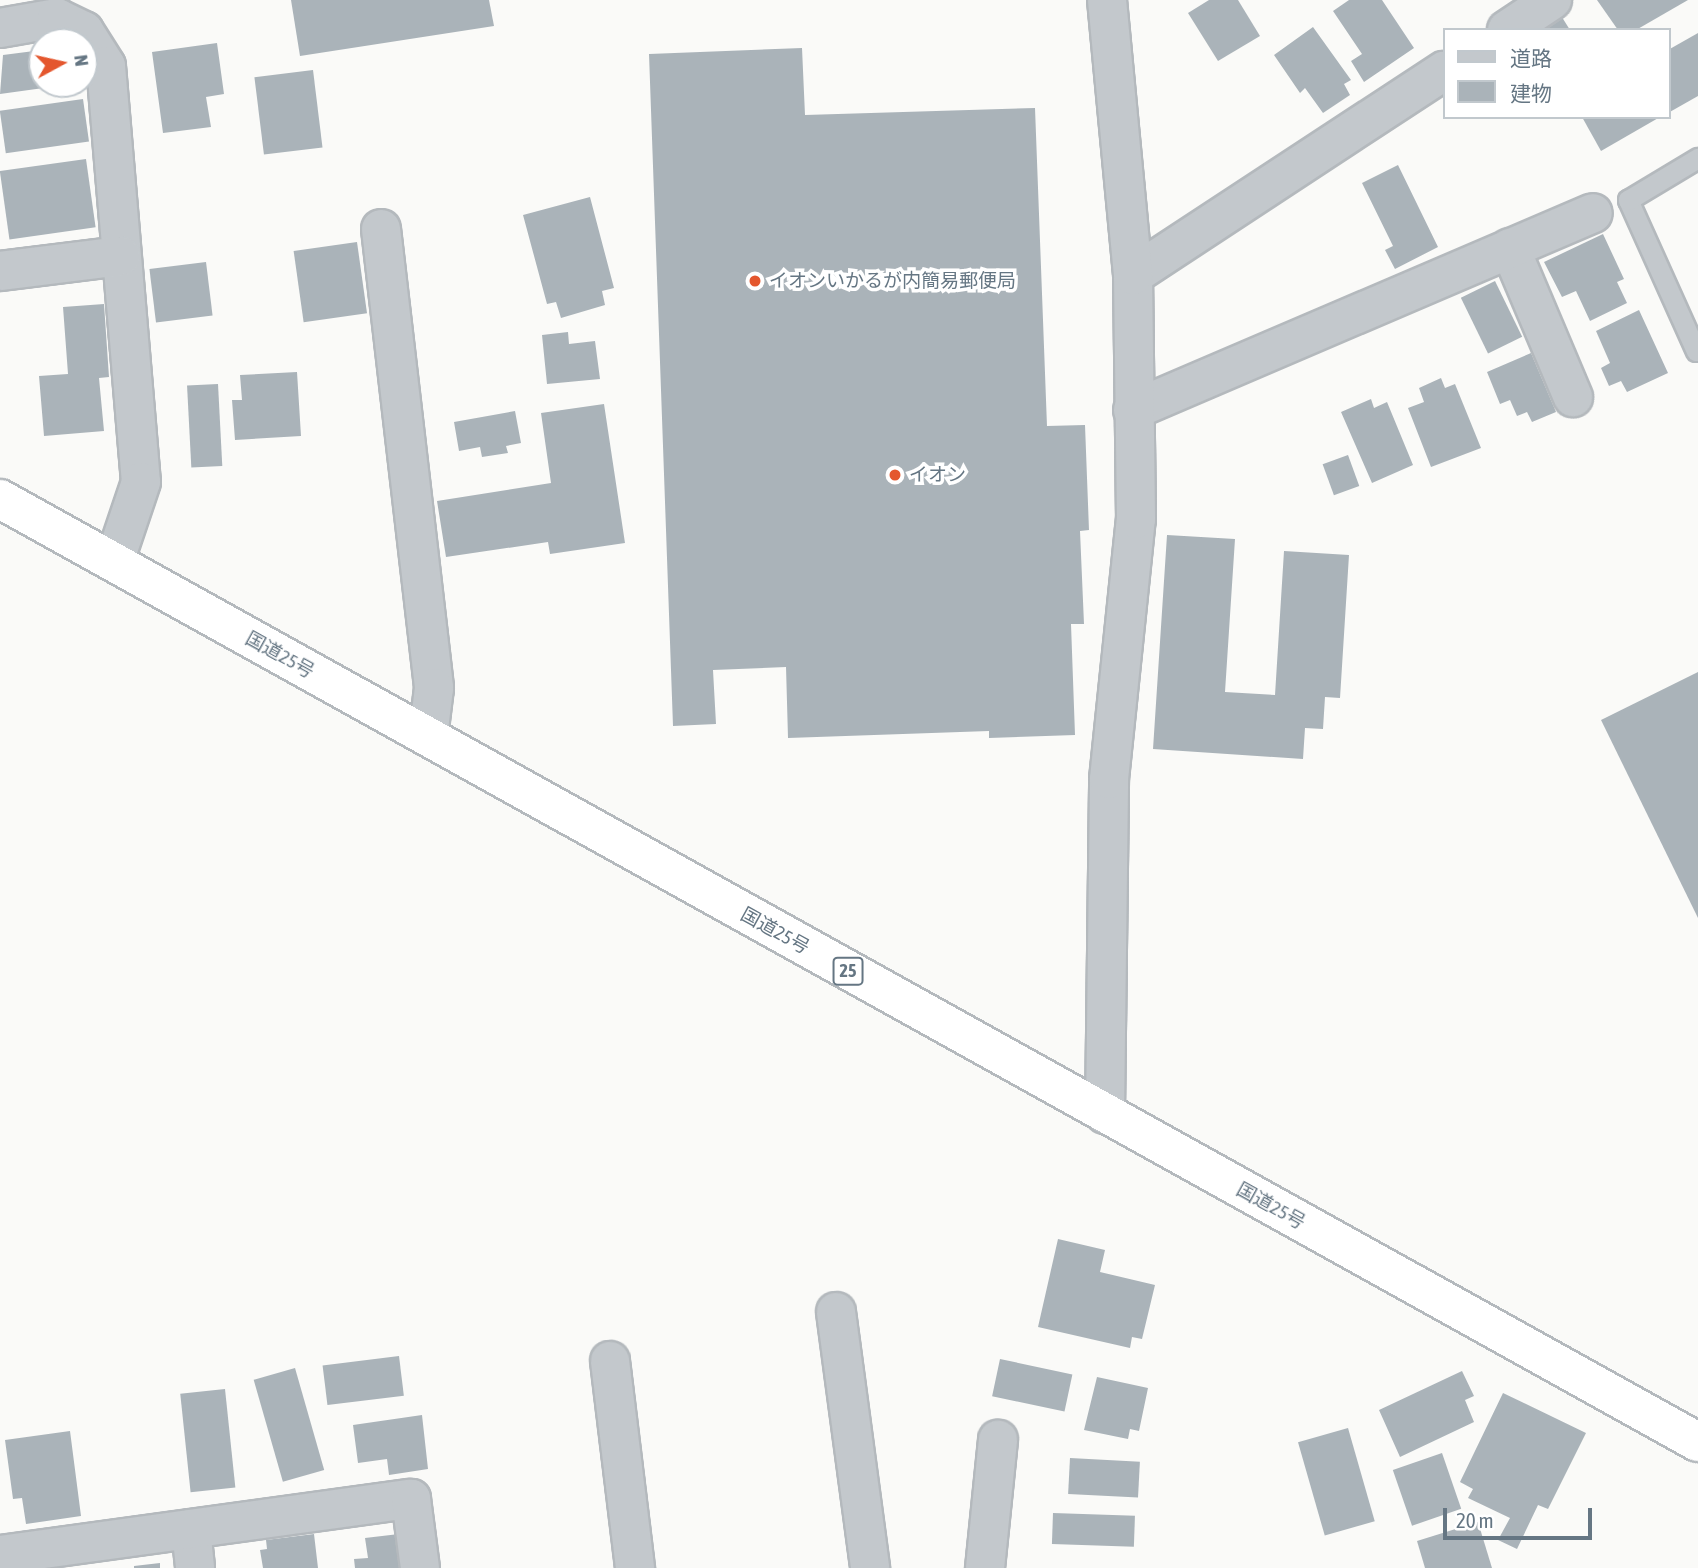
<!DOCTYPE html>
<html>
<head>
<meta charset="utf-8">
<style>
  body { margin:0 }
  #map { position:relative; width:1698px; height:1568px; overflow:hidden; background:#fafaf8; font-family:"Asap Condensed","Noto Sans JP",sans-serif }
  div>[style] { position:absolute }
  .building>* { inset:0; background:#aab3b9; transform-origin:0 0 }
  .roads { filter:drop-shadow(2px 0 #b4b9bd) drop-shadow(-2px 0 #b4b9bd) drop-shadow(0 2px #b4b9bd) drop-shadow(0 -2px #b4b9bd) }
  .lane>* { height:19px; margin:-9.5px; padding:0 9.5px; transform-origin:9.5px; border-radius:9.5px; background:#c3c8cc }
  .street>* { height:38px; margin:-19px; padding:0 19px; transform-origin:19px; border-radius:19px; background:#c3c8cc }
  .highway>* { height:38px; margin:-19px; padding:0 19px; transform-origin:19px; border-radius:19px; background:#fff }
  .dots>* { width:19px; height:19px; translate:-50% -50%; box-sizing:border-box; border:4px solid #fff; border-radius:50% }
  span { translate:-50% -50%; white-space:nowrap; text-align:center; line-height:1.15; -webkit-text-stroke:7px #fff; paint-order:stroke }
  .shield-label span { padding:2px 5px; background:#fff; border:2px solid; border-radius:5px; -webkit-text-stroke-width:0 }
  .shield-label { font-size:18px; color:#657683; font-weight:700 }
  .poi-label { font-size:19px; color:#657683 }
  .left { translate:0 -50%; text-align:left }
  .street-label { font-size:19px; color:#657683 }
  .legend { position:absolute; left:1443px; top:28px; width:228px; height:91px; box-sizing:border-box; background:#fff; border:2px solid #c1c8cd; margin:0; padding:9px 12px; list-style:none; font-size:21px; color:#657683 }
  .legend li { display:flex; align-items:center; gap:14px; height:35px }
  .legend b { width:35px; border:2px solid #c1c8cd }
  .north { position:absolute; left:28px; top:28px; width:70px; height:70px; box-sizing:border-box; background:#fff; border:2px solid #c1c8cd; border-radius:50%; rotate:82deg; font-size:19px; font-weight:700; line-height:28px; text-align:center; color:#657683 }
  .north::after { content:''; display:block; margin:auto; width:24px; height:32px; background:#e4572e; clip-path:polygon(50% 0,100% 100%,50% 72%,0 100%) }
  .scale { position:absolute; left:1443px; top:1508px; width:149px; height:32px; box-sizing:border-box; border:4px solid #657683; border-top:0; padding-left:9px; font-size:21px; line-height:24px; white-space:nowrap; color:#657683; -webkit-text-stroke:5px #fff; paint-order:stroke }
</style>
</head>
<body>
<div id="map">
  <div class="building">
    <i style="clip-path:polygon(291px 0,489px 0,494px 26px,300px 56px)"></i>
    <i style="clip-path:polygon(1209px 0,1238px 0,1260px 36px,1218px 61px,1188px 13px)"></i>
    <i style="clip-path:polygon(1349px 0,1382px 0,1414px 48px,1364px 82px,1351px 61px,1362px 54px,1333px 11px)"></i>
    <i style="clip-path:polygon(1597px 0,1688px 0,1636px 30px,1618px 30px)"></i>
    <i style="clip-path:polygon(1560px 14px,1570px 30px,1534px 30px)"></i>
    <i style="clip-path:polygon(1313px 27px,1351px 80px,1344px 84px,1350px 95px,1323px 113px,1305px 88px,1300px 93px,1274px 55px)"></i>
    <i style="clip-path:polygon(1698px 33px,1698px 96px,1668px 113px,1668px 50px)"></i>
    <i style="clip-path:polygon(217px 43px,224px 94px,206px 97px,211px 127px,163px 133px,152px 52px)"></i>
    <i style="clip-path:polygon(802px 48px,805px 115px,1035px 108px,1047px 426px,1085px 425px,1089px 530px,1080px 531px,1084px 624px,1071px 624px,1075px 735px,989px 738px,989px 731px,788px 738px,786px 667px,713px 670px,716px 724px,673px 726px,649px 54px)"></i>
    <i style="clip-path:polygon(42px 50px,42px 84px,58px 86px,0 94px,3px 55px)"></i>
    <i style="left:313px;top:70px;width:78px;height:59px;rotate:83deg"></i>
    <i style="left:83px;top:99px;width:43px;height:84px;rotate:82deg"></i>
    <i style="clip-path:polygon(1582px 117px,1660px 117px,1601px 151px)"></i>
    <i style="left:86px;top:159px;width:69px;height:87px;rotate:82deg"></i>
    <i style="clip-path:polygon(1398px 165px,1438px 247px,1395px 269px,1385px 250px,1393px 246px,1362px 183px)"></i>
    <i style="clip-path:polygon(590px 197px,614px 288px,602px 291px,605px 305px,561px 318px,556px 302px,547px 304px,523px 215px)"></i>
    <i style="clip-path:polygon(1603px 234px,1624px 279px,1617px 282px,1627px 303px,1590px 321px,1576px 291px,1562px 297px,1544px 262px)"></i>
    <i style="left:357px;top:242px;width:72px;height:64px;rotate:82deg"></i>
    <i style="left:206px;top:262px;width:54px;height:57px;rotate:83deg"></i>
    <i style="left:1495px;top:281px;width:62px;height:38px;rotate:64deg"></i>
    <i style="clip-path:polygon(104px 304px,109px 377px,99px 378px,104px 431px,44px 436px,39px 376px,68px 374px,63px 307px)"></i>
    <i style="clip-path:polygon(1639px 310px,1668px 373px,1627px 392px,1621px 381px,1609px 386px,1601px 368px,1610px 363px,1596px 331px)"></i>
    <i style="clip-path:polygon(568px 332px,569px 344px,595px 341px,600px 379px,547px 384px,542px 335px)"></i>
    <i style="clip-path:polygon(1531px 353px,1556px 412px,1532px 422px,1527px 412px,1517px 416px,1510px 400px,1500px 404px,1487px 372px)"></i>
    <i style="clip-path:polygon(297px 372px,301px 436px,235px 440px,232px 400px,242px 400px,240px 375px)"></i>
    <i style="clip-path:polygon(1441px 378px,1445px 388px,1455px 384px,1481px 448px,1431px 467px,1408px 408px,1424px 402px,1419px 388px)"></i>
    <i style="left:218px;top:384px;width:82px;height:31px;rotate:87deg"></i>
    <i style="clip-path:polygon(1371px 399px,1374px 408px,1387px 402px,1413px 465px,1372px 483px,1341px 412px)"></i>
    <i style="clip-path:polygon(604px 404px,625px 543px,550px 554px,548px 542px,446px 557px,437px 501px,551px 483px,541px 413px)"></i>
    <i style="clip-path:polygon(515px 411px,521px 443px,506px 446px,508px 453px,482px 457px,480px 447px,459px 451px,454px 422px)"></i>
    <i style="left:1348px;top:455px;width:33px;height:27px;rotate:70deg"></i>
    <i style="clip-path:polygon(1167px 535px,1235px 539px,1225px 692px,1275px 695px,1284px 551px,1349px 555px,1340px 698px,1325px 697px,1323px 729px,1305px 728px,1303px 759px,1153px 749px)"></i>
    <i style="clip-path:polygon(1698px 672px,1698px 918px,1601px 720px)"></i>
    <i style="clip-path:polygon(1058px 1239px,1105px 1250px,1100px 1272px,1155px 1285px,1142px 1339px,1132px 1337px,1130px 1348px,1038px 1327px)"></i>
    <i style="left:399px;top:1356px;width:40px;height:77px;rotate:83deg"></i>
    <i style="left:1000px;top:1359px;width:74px;height:38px;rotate:12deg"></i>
    <i style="left:295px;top:1368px;width:106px;height:43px;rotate:74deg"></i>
    <i style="clip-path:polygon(1462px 1371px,1474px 1396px,1465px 1400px,1474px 1422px,1400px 1457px,1379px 1410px)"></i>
    <i style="clip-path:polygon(1097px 1377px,1148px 1388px,1139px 1431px,1130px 1429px,1128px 1439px,1084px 1430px)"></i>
    <i style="left:225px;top:1389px;width:99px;height:45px;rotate:84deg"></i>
    <i style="clip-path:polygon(1503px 1393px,1586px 1433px,1548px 1509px,1538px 1505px,1517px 1549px,1498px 1540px,1510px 1518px,1468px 1498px,1473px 1489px,1460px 1482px)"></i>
    <i style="clip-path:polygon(422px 1415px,428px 1469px,389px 1475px,387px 1459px,358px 1463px,353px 1425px)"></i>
    <i style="left:1348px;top:1428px;width:97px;height:52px;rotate:74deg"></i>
    <i style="clip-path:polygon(70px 1431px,81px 1516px,26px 1524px,22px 1498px,13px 1499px,5px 1440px)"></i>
    <i style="left:1442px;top:1453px;width:59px;height:52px;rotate:71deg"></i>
    <i style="left:1070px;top:1458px;width:70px;height:36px;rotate:3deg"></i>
    <i style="left:1053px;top:1513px;width:82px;height:31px;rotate:2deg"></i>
    <i style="clip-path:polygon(1478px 1522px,1492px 1568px,1425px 1568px,1417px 1541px)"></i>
    <i style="clip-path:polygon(314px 1534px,318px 1568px,263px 1568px,260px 1550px,267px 1549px,266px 1540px)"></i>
    <i style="clip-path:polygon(399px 1534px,404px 1568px,355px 1568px,354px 1559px,368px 1558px,365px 1538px)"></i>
    <i style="clip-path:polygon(160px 1563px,160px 1568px,134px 1568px,134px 1566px)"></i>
  </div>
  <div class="roads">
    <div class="lane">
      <i style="left:1696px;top:351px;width:166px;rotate:-114.2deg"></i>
      <i style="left:1628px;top:200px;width:82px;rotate:-31deg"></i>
    </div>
    <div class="street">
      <i style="left:0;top:28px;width:58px;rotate:-10deg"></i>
      <i style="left:57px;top:18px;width:30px;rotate:26deg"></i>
      <i style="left:84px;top:31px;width:41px;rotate:57.8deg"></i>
      <i style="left:106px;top:66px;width:417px;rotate:85.2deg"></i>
      <i style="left:141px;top:482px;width:84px;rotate:108.6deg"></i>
      <i style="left:1507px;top:30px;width:54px;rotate:-33.7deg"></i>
      <i style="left:381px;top:229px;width:462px;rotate:83.4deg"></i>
      <i style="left:434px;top:688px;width:49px;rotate:97deg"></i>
      <i style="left:1510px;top:248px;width:162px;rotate:67.1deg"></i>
      <i style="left:0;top:271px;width:122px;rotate:-7.1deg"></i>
      <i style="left:1133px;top:275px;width:372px;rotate:-33.3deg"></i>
      <i style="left:1133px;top:410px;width:500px;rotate:-23.18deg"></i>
      <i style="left:1105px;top:1114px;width:335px;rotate:-89.3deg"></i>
      <i style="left:1109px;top:779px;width:261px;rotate:-84.1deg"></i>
      <i style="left:1136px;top:519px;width:244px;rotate:-90.7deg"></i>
      <i style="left:1133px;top:275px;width:276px;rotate:-95.4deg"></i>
      <i style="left:836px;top:1312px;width:258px;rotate:82.4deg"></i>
      <i style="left:610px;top:1361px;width:209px;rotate:83.1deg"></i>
      <i style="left:191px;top:1529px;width:39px;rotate:84deg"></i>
      <i style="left:0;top:1555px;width:415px;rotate:-7.8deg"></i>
      <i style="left:411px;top:1499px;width:70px;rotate:82.6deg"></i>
      <i style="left:985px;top:1568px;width:129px;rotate:-84.2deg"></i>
    </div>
    <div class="highway">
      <i style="left:0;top:499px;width:1942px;rotate:29.05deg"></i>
    </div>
  </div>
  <div class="dots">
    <i style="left:755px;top:281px;background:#e4572e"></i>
    <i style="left:895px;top:475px;background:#e4572e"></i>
  </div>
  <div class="shield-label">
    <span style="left:848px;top:971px">25</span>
  </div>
  <div class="poi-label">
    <span class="left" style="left:769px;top:281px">イオンいかるが内簡易郵便局</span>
    <span class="left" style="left:909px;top:475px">イオン</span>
  </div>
  <div class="street-label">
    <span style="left:280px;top:655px;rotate:29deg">国道25号</span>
    <span style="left:775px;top:931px;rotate:29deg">国道25号</span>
    <span style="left:1271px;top:1206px;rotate:29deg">国道25号</span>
  </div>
  <ul class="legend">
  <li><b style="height:9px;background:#c3c8cc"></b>道路</li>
  <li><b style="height:19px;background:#aab3b9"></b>建物</li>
  </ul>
  <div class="north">N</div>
  <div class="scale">20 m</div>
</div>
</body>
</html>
